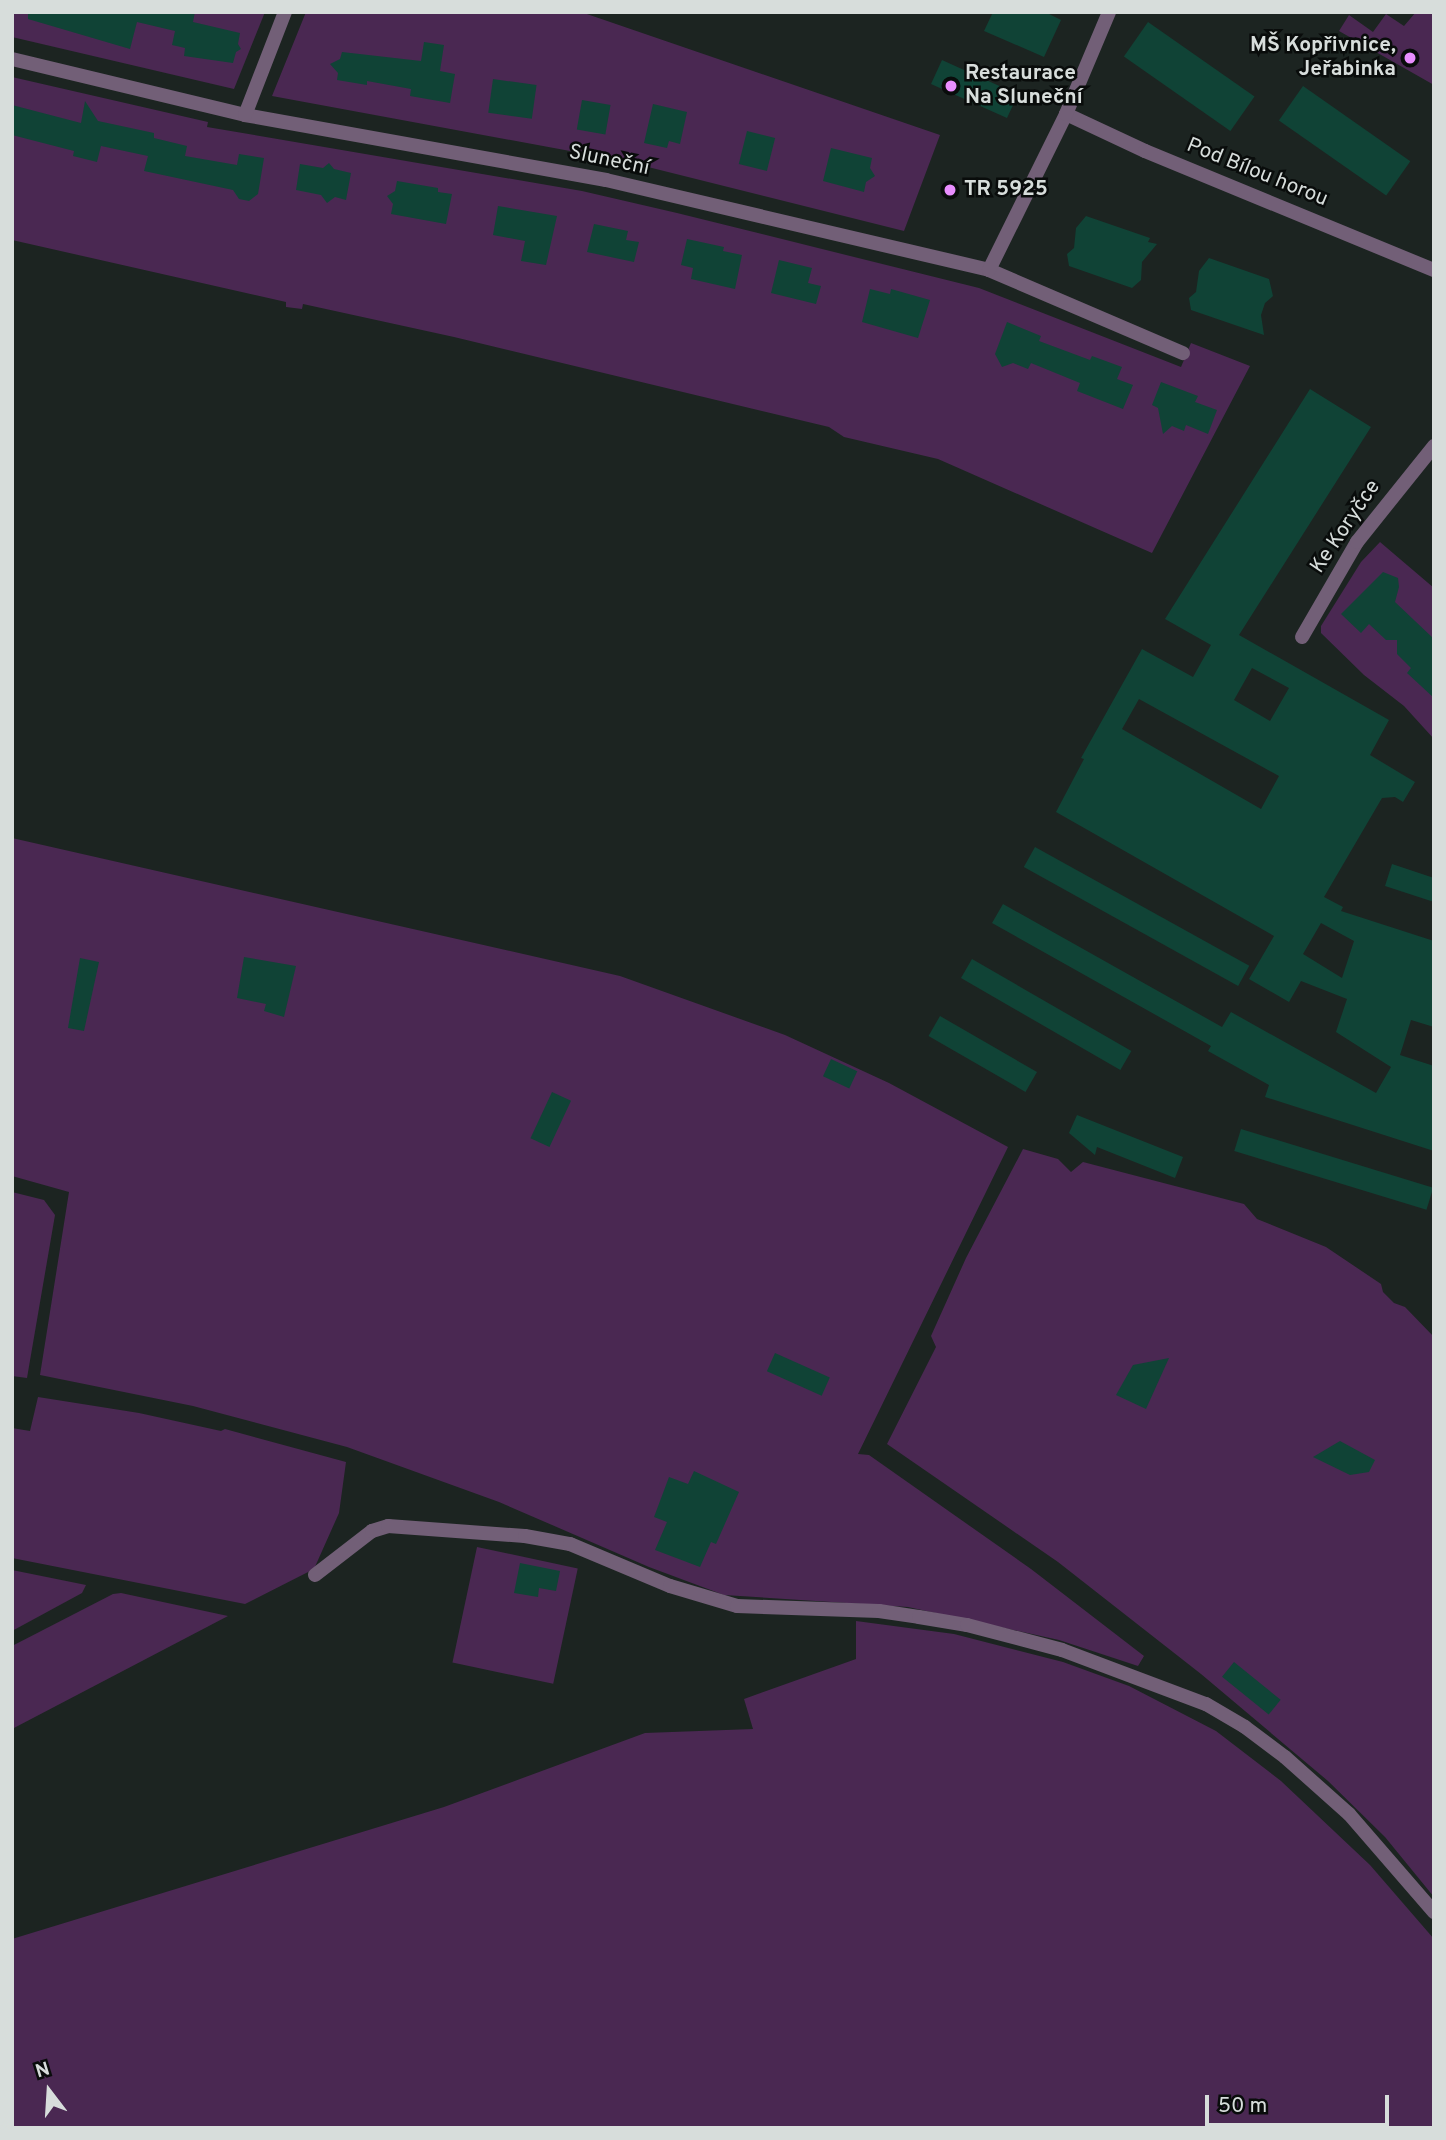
<!DOCTYPE html>
<html>
<head>
<meta charset="utf-8">
<style>
  body { margin:0 }
  #map { position:relative; width:1446px; height:2140px; overflow:hidden; background:#1c2421; font-family:Overpass,sans-serif }
  div>[style] { position:absolute }
  .green>* { inset:0; background:#4a2852; transform-origin:0 0 }
  .building>* { inset:0; background:#104336; transform-origin:0 0 }
  .minor>* { height:14px; margin:-7px; padding:0 7px; transform-origin:7px; border-radius:7px; background:#725f77 }
  .dots>* { width:19px; height:19px; translate:-50% -50%; box-sizing:border-box; border:4px solid #090c0b; border-radius:50% }
  span { translate:-50% -50%; white-space:nowrap; text-align:center; line-height:1.15; -webkit-text-stroke:5px #090c0b; paint-order:stroke }
  .poi-label { font-size:21px; color:#d7dddb; font-weight:700 }
  .right { translate:-100% -50%; text-align:right }
  .left { translate:0 -50%; text-align:left }
  .street-label { font-size:21px; color:#d7dddb }
  .frame { position:absolute; inset:0; border:14px solid #d7dddb; pointer-events:none }
  .north { position:absolute; left:14px; top:2056px; width:70px; height:70px; -webkit-text-stroke:5px #090c0b; paint-order:stroke; rotate:343deg; font-size:19px; font-weight:700; line-height:28px; text-align:center; color:#d7dddb }
  .north::after { content:''; display:block; margin:auto; width:24px; height:32px; background:#d7dddb; clip-path:polygon(50% 0,100% 100%,50% 72%,0 100%) }
  .scale { position:absolute; left:1205px; top:2095px; width:184px; height:32px; box-sizing:border-box; border:4px solid #d7dddb; border-top:0; padding-left:9px; font-size:21px; line-height:24px; white-space:nowrap; color:#d7dddb; -webkit-text-stroke:5px #090c0b; paint-order:stroke }
</style>
</head>
<body>
<div id="map">
  <div class="green">
    <i style="clip-path:polygon(12px 12px,265px 12px,234px 89px,12px 37px)"></i>
    <i style="clip-path:polygon(306px 12px,581px 12px,940px 135px,904px 231px,624px 161px,272px 96px)"></i>
    <i style="clip-path:polygon(1416px 12px,1434px 12px,1434px 85px,1339px 31px,1349px 15px,1373px 32px,1386px 14px,1404px 26px)"></i>
    <i style="clip-path:polygon(12px 77px,208px 122px,207px 127px,582px 191px,677px 213px,979px 288px,1181px 367px,1191px 343px,1250px 366px,1152px 553px,938px 459px,844px 437px,829px 427px,454px 337px,303px 304px,302px 309px,286px 307px,286px 302px,12px 240px)"></i>
    <i style="clip-path:polygon(1380px 542px,1434px 588px,1434px 739px,1404px 706px,1364px 675px,1321px 633px,1321px 626px,1361px 562px)"></i>
    <i style="clip-path:polygon(12px 838px,620px 976px,785px 1035px,889px 1083px,1008px 1147px,858px 1454px,869px 1455px,1031px 1569px,1144px 1656px,1138px 1666px,1059px 1640px,908px 1607px,724px 1595px,649px 1567px,499px 1502px,347px 1447px,193px 1406px,40px 1375px,69px 1192px,12px 1176px)"></i>
    <i style="clip-path:polygon(1023px 1149px,1058px 1159px,1071px 1172px,1083px 1162px,1244px 1204px,1257px 1219px,1326px 1247px,1381px 1284px,1383px 1292px,1394px 1303px,1405px 1307px,1434px 1337px,1434px 1897px,1385px 1837px,1328px 1781px,1201px 1674px,1058px 1562px,887px 1444px,936px 1347px,931px 1336px,966px 1258px)"></i>
    <i style="clip-path:polygon(12px 1192px,44px 1200px,55px 1215px,27px 1378px,12px 1376px)"></i>
    <i style="clip-path:polygon(38px 1397px,139px 1413px,221px 1431px,225px 1429px,346px 1462px,339px 1513px,314px 1569px,245px 1604px,12px 1558px,12px 1428px,30px 1431px)"></i>
    <i style="left:477px;top:1547px;width:103px;height:118px;rotate:12deg"></i>
    <i style="clip-path:polygon(12px 1570px,86px 1585px,82px 1593px,12px 1631px)"></i>
    <i style="clip-path:polygon(121px 1593px,228px 1616px,12px 1729px,12px 1646px,113px 1594px)"></i>
    <i style="clip-path:polygon(856px 1621px,954px 1634px,1063px 1662px,1129px 1686px,1216px 1731px,1281px 1781px,1370px 1865px,1434px 1939px,1434px 2128px,12px 2128px,12px 1939px,444px 1807px,645px 1733px,753px 1729px,744px 1699px,856px 1659px)"></i>
  </div>
  <div class="building">
    <i style="clip-path:polygon(28px 12px,195px 12px,193px 22px,240px 33px,238px 44px,241px 49px,236px 52px,233px 63px,184px 56px,185px 48px,172px 45px,175px 31px,137px 22px,130px 49px,28px 19px)"></i>
    <i style="clip-path:polygon(993px 12px,1045px 12px,1061px 20px,1044px 57px,984px 31px)"></i>
    <i style="left:1148px;top:22px;width:130px;height:42px;rotate:35deg"></i>
    <i style="clip-path:polygon(424px 42px,444px 45px,440px 71px,455px 74px,450px 103px,410px 96px,411px 89px,367px 81px,367px 85px,337px 80px,338px 73px,330px 64px,340px 59px,342px 52px,421px 61px)"></i>
    <i style="clip-path:polygon(942px 60px,1006px 89px,1014px 103px,1007px 118px,931px 84px)"></i>
    <i style="left:493px;top:79px;width:44px;height:34px;rotate:8deg"></i>
    <i style="left:1303px;top:86px;width:131px;height:42px;rotate:35deg"></i>
    <i style="left:582px;top:100px;width:29px;height:30px;rotate:10deg"></i>
    <i style="clip-path:polygon(85px 101px,98px 121px,154px 133px,154px 138px,187px 146px,185px 156px,237px 165px,239px 154px,264px 158px,258px 194px,249px 201px,239px 199px,233px 190px,144px 171px,148px 156px,101px 146px,97px 162px,73px 156px,74px 151px,12px 135px,12px 105px,81px 123px)"></i>
    <i style="clip-path:polygon(653px 104px,687px 112px,680px 144px,669px 141px,667px 148px,644px 143px)"></i>
    <i style="left:747px;top:131px;width:29px;height:34px;rotate:14deg"></i>
    <i style="clip-path:polygon(831px 148px,872px 158px,870px 168px,875px 176px,866px 182px,864px 192px,823px 181px)"></i>
    <i style="clip-path:polygon(329px 163px,334px 169px,351px 173px,346px 200px,335px 197px,327px 203px,321px 195px,296px 190px,300px 164px,323px 168px)"></i>
    <i style="clip-path:polygon(397px 181px,438px 188px,438px 192px,452px 194px,446px 224px,391px 214px,393px 204px,387px 196px,395px 191px)"></i>
    <i style="clip-path:polygon(498px 206px,557px 216px,546px 265px,521px 261px,525px 241px,493px 235px)"></i>
    <i style="clip-path:polygon(1086px 216px,1150px 238px,1148px 242px,1157px 244px,1142px 262px,1141px 280px,1132px 288px,1069px 266px,1067px 254px,1074px 248px,1076px 228px)"></i>
    <i style="clip-path:polygon(594px 224px,628px 231px,626px 240px,639px 242px,634px 262px,587px 252px)"></i>
    <i style="clip-path:polygon(687px 239px,724px 247px,723px 251px,742px 255px,735px 289px,691px 279px,693px 268px,681px 265px)"></i>
    <i style="clip-path:polygon(1209px 258px,1269px 279px,1273px 296px,1265px 303px,1261px 315px,1264px 335px,1191px 310px,1189px 298px,1196px 292px,1199px 271px)"></i>
    <i style="clip-path:polygon(779px 260px,812px 268px,808px 283px,821px 286px,816px 304px,771px 293px)"></i>
    <i style="clip-path:polygon(870px 289px,890px 294px,891px 289px,930px 300px,918px 338px,862px 322px)"></i>
    <i style="clip-path:polygon(1007px 322px,1041px 336px,1039px 341px,1090px 360px,1092px 356px,1122px 367px,1117px 379px,1133px 385px,1123px 409px,1077px 391px,1080px 383px,1031px 363px,1028px 369px,1013px 363px,1002px 367px,995px 354px)"></i>
    <i style="clip-path:polygon(1161px 382px,1198px 396px,1195px 402px,1217px 410px,1208px 434px,1186px 425px,1184px 431px,1172px 426px,1163px 434px,1158px 408px,1152px 405px)"></i>
    <i style="clip-path:polygon(evenodd,1310px 389px,1371px 427px,1239px 635px,1389px 720px,1370px 755px,1415px 782px,1403px 802px,1395px 797px,1382px 798px,1324px 897px,1343px 907px,1341px 911px,1434px 941px,1434px 1027px,1411px 1020px,1400px 1055px,1434px 1066px,1434px 1151px,1265px 1097px,1269px 1085px,1208px 1051px,1211px 1046px,992px 923px,1003px 904px,1222px 1027px,1231px 1012px,1376px 1093px,1391px 1067px,1336px 1032px,1347px 999px,1301px 981px,1289px 1002px,1249px 979px,1274px 936px,1056px 812px,1084px 759px,1081px 758px,1142px 649px,1193px 677px,1211px 645px,1165px 619px,1310px 389px,1252px 668px,1289px 688px,1270px 721px,1234px 700px,1252px 668px,1310px 389px,1139px 699px,1279px 776px,1261px 809px,1122px 729px,1139px 699px,1310px 389px,1321px 923px,1354px 941px,1342px 978px,1303px 954px,1321px 923px)"></i>
    <i style="clip-path:polygon(1383px 572px,1398px 578px,1399px 587px,1395px 602px,1434px 639px,1434px 698px,1407px 673px,1411px 668px,1397px 654px,1397px 640px,1386px 640px,1369px 624px,1361px 633px,1341px 614px)"></i>
    <i style="left:1035px;top:847px;width:245px;height:23px;rotate:29deg"></i>
    <i style="clip-path:polygon(1392px 864px,1434px 878px,1434px 902px,1385px 886px)"></i>
    <i style="clip-path:polygon(244px 957px,296px 966px,284px 1017px,264px 1011px,266px 1004px,237px 998px)"></i>
    <i style="clip-path:polygon(80px 958px,99px 962px,84px 1031px,68px 1028px)"></i>
    <i style="left:972px;top:959px;width:184px;height:22px;rotate:30deg"></i>
    <i style="left:940px;top:1016px;width:112px;height:23px;rotate:30deg"></i>
    <i style="left:831px;top:1059px;width:29px;height:19px;rotate:25deg"></i>
    <i style="left:552px;top:1092px;width:21px;height:51px;rotate:25deg"></i>
    <i style="clip-path:polygon(1077px 1115px,1183px 1157px,1175px 1178px,1097px 1147px,1095px 1155px,1069px 1133px)"></i>
    <i style="left:1241px;top:1129px;width:201px;height:23px;rotate:17deg"></i>
    <i style="left:775px;top:1353px;width:60px;height:20px;rotate:24deg"></i>
    <i style="clip-path:polygon(1169px 1358px,1146px 1409px,1116px 1395px,1133px 1365px)"></i>
    <i style="clip-path:polygon(1340px 1441px,1375px 1460px,1369px 1472px,1350px 1475px,1313px 1457px)"></i>
    <i style="clip-path:polygon(694px 1471px,739px 1492px,716px 1544px,711px 1542px,700px 1567px,655px 1550px,667px 1522px,654px 1517px,669px 1477px,688px 1484px)"></i>
    <i style="clip-path:polygon(520px 1563px,560px 1571px,556px 1591px,539px 1588px,538px 1597px,514px 1593px)"></i>
    <i style="left:1234px;top:1662px;width:60px;height:19px;rotate:39deg"></i>
  </div>
  <div class="minor">
    <i style="left:12px;top:59px;width:240px;rotate:13.5deg"></i>
    <i style="left:245px;top:115px;width:367px;rotate:10.2deg"></i>
    <i style="left:606px;top:180px;width:393px;rotate:13.2deg"></i>
    <i style="left:989px;top:270px;width:211px;rotate:23.2deg"></i>
    <i style="left:1066px;top:114px;width:87px;rotate:25.1deg"></i>
    <i style="left:1145px;top:151px;width:313px;rotate:22.4deg"></i>
    <i style="left:245px;top:115px;width:110px;rotate:-68.8deg"></i>
    <i style="left:989px;top:270px;width:174px;rotate:-63.7deg"></i>
    <i style="left:1066px;top:114px;width:111px;rotate:-67.1deg"></i>
    <i style="left:1302px;top:637px;width:110px;rotate:-59.9deg"></i>
    <i style="left:1357px;top:542px;width:123px;rotate:-51.3deg"></i>
    <i style="left:315px;top:1575px;width:72px;rotate:-37.7deg"></i>
    <i style="left:372px;top:1531px;width:17px;rotate:-17deg"></i>
    <i style="left:388px;top:1526px;width:137px;rotate:4.2deg"></i>
    <i style="left:525px;top:1536px;width:46px;rotate:10.1deg"></i>
    <i style="left:570px;top:1544px;width:108px;rotate:22.8deg"></i>
    <i style="left:670px;top:1586px;width:70px;rotate:16.6deg"></i>
    <i style="left:737px;top:1606px;width:142px;rotate:2deg"></i>
    <i style="left:879px;top:1611px;width:40px;rotate:8.5deg"></i>
    <i style="left:919px;top:1617px;width:49px;rotate:9.5deg"></i>
    <i style="left:967px;top:1625px;width:98px;rotate:14.7deg"></i>
    <i style="left:1062px;top:1650px;width:154px;rotate:20.6deg"></i>
    <i style="left:1206px;top:1704px;width:45px;rotate:30.5deg"></i>
    <i style="left:1245px;top:1727px;width:50px;rotate:36.9deg"></i>
    <i style="left:1285px;top:1757px;width:86px;rotate:41.7deg"></i>
    <i style="left:1349px;top:1814px;width:130px;rotate:49.1deg"></i>
  </div>
  <div class="dots">
    <i style="left:1410px;top:58px;background:#e98efe"></i>
    <i style="left:951px;top:86px;background:#e98efe"></i>
    <i style="left:950px;top:190px;background:#e98efe"></i>
  </div>
  <div class="poi-label">
    <span class="right" style="left:1396px;top:58px">MŠ Kopřivnice,<br>Jeřabinka</span>
    <span class="left" style="left:965px;top:86px">Restaurace<br>Na Sluneční</span>
    <span class="left" style="left:964px;top:190px">TR 5925</span>
  </div>
  <div class="street-label">
    <span style="left:609px;top:161px;rotate:12deg">Sluneční</span>
    <span style="left:1257px;top:173px;rotate:22deg">Pod Bílou horou</span>
    <span style="left:1346px;top:527px;rotate:-56deg">Ke Koryčce</span>
  </div>
  <div class="frame"></div>
  <div class="north">N</div>
  <div class="scale">50 m</div>
</div>
</body>
</html>
